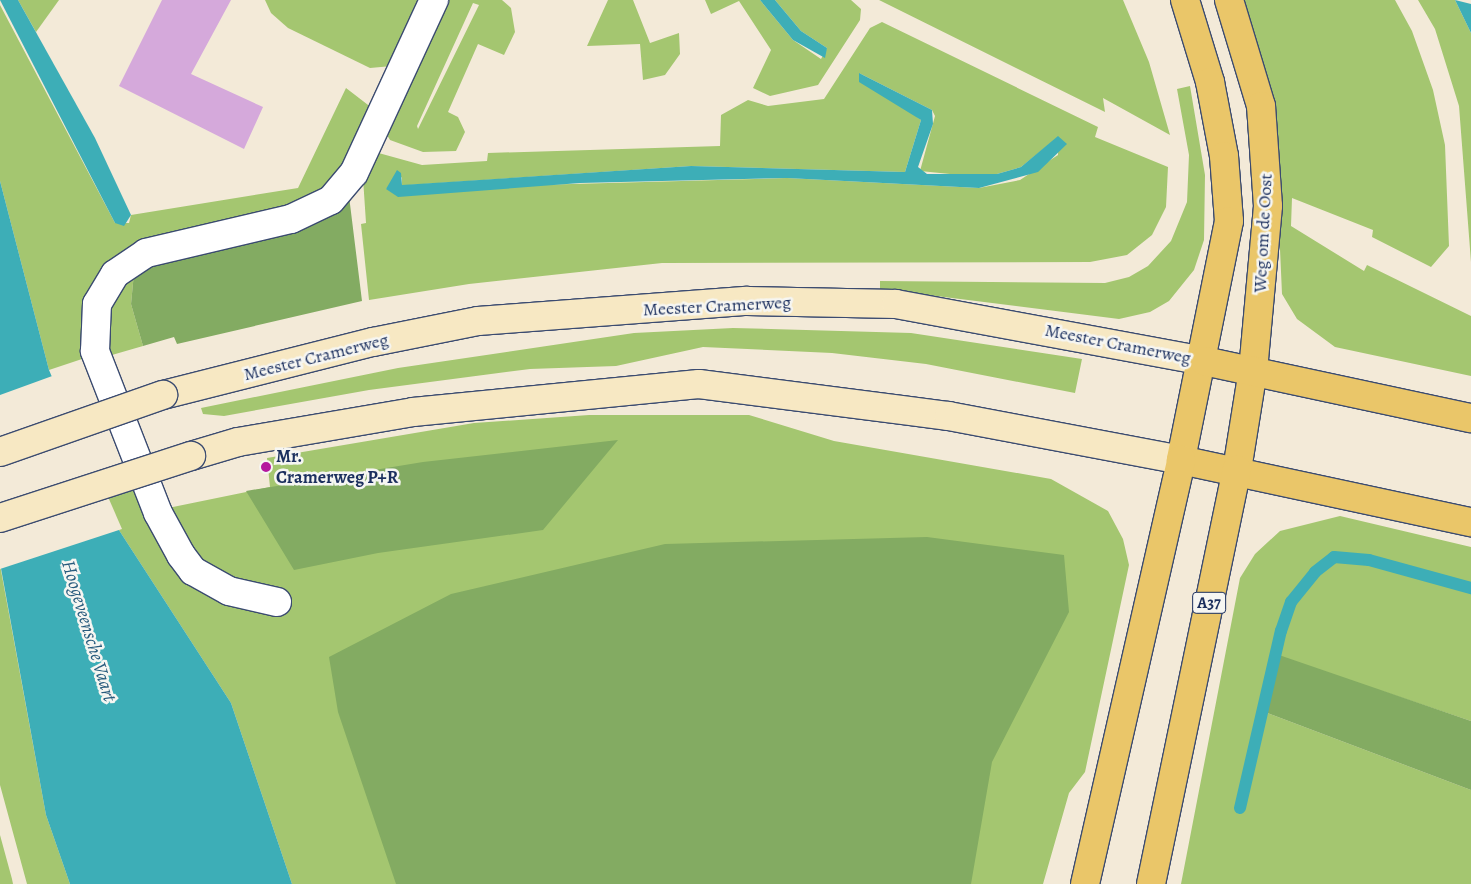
<!DOCTYPE html>
<html>
<head>
<meta charset="utf-8">
<style>
  body { margin:0 }
  #map { position:relative; width:1471px; height:884px; overflow:hidden; background:#f3ead8; font-family:Alegreya,serif }
  div>[style] { position:absolute }
  .green>* { inset:0; background:#a4c670 }
  .forest>* { inset:0; background:#83ab62 }
  .water>* { inset:0; background:#3daeb7 }
  .pier>* { inset:0; background:#f3ead8 }
  .stream>* { height:12px; margin:-6px; padding:0 6px; transform-origin:6px; border-radius:6px; background:#3daeb7 }
  .building>* { inset:0; background:#d5a9db }
  .roads { filter:drop-shadow(1px 0 #3b4b70) drop-shadow(-1px 0 #3b4b70) drop-shadow(0 1px #3b4b70) drop-shadow(0 -1px #3b4b70) }
  .street>* { height:28px; margin:-14px; padding:0 14px; transform-origin:14px; border-radius:14px; background:#fff }
  .secondary>* { height:28px; margin:-14px; padding:0 14px; transform-origin:14px; border-radius:14px; background:#f7e8c3 }
  .primary>* { height:28px; margin:-14px; padding:0 14px; transform-origin:14px; border-radius:14px; background:#eac669 }
  .highway>* { height:28px; margin:-14px; padding:0 14px; transform-origin:14px; border-radius:14px; background:#eac669 }
  .bridges { filter:drop-shadow(1px 0 #3b4b70) drop-shadow(-1px 0 #3b4b70) drop-shadow(0 1px #3b4b70) drop-shadow(0 -1px #3b4b70) }
  .secondary-bridge>* { height:28px; margin:-14px; padding:0 14px; transform-origin:14px; border-radius:14px; background:#f7e8c3 }
  .dots>* { width:14px; height:14px; translate:-50% -50%; box-sizing:border-box; border:2px solid #f6f6f2; border-radius:50% }
  span { translate:-50% -50%; white-space:nowrap; text-align:center; line-height:1.15; -webkit-text-stroke:5px #f6f6f2; paint-order:stroke }
  .shield-label span { padding:1px 4px; background:#f6f6f2; border:1px solid; border-radius:4px; -webkit-text-stroke-width:0 }
  .shield-label { font-size:16px; color:#1b2f5e; font-weight:700 }
  .street-label { font-size:18px; color:#1b2f5e }
  .poi-label { font-size:18px; color:#1b2f5e; font-weight:700 }
  .left { translate:0 -50%; text-align:left }
  .water-label { font-size:19px; color:#275b7d; font-style:italic }
</style>
</head>
<body>
<div id="map">
  <div class="green">
    <i style="clip-path:polygon(18px 0,59px 0,36px 32px)"></i>
    <i style="clip-path:polygon(265px 0,422px 0,392px 66px,370px 68px,288px 28px,271px 13px)"></i>
    <i style="clip-path:polygon(evenodd,446px 0,502px 0,511px 8px,515px 32px,504px 55px,478px 44px,448px 112px,458px 117px,465px 132px,456px 151px,423px 152px,390px 140px,384px 130px,446px 0,473px 3px,479px 5px,418px 129px,417px 126px,473px 3px)"></i>
    <i style="clip-path:polygon(608px 0,633px 0,650px 43px,679px 33px,680px 54px,665px 75px,643px 80px,640px 44px,587px 46px)"></i>
    <i style="clip-path:polygon(705px 0,760px 0,793px 40px,821px 59px,827px 48px,801px 31px,775px 0,851px 0,861px 9px,860px 20px,818px 85px,770px 96px,753px 88px,771px 50px,739px 1px,711px 14px)"></i>
    <i style="clip-path:polygon(879px 0,1123px 0,1149px 62px,1170px 135px,1103px 98px,1105px 112px)"></i>
    <i style="clip-path:polygon(1240px 0,1395px 0,1412px 31px,1433px 90px,1445px 145px,1449px 246px,1431px 267px,1372px 237px,1373px 230px,1292px 198px,1291px 226px,1364px 271px,1367px 265px,1471px 316px,1471px 376px,1335px 347px,1297px 319px,1282px 294px,1274px 114px,1254px 34px)"></i>
    <i style="clip-path:polygon(1418px 0,1455px 0,1471px 33px,1471px 262px,1459px 106px,1435px 29px)"></i>
    <i style="clip-path:polygon(0 5px,115px 223px,129px 223px,131px 215px,298px 188px,346px 88px,372px 108px,330px 187px,87px 294px,82px 331px,85px 358px,49px 370px,0 181px)"></i>
    <i style="clip-path:polygon(evenodd,882px 22px,1098px 127px,1095px 137px,1168px 167px,1166px 207px,1152px 235px,1127px 255px,1090px 262px,662px 263px,469px 284px,369px 300px,361px 224px,366px 223px,363px 178px,375px 152px,422px 165px,487px 161px,488px 153px,720px 146px,721px 115px,748px 100px,768px 106px,824px 99px,870px 28px,882px 22px,859px 73px,932px 110px,935px 116px,920px 171px,980px 177px,997px 174px,1021px 167px,1058px 137px,1058px 155px,1020px 180px,979px 188px,787px 178px,386px 189px,402px 177px,402px 185px,409px 185px,691px 166px,905px 172px,921px 120px,859px 73px)"></i>
    <i style="clip-path:polygon(1190px 86px,1205px 175px,1204px 240px,1194px 270px,1169px 301px,1150px 312px,1119px 319px,880px 289px,880px 281px,1105px 283px,1129px 277px,1148px 266px,1171px 241px,1187px 202px,1189px 155px,1177px 89px)"></i>
    <i style="clip-path:polygon(134px 273px,131px 304px,143px 346px,105px 357px,109px 303px)"></i>
    <i style="clip-path:polygon(733px 328px,911px 333px,1082px 359px,1075px 393px,926px 364px,832px 353px,703px 347px,616px 366px,530px 369px,369px 390px,224px 416px,203px 414px,201px 408px,398px 368px,634px 333px)"></i>
    <i style="clip-path:polygon(589px 415px,749px 415px,834px 441px,1051px 479px,1108px 511px,1123px 539px,1129px 565px,1085px 772px,1069px 793px,1043px 884px,292px 884px,231px 703px,115px 524px,103px 497px,136px 487px,161px 541px,248px 586px,204px 564px,189px 549px,168px 508px,270px 487px,267px 458px,474px 423px)"></i>
    <i style="clip-path:polygon(1340px 516px,1471px 547px,1471px 721px,1382px 691px,1262px 711px,1471px 790px,1471px 884px,1181px 884px,1240px 578px,1255px 554px,1280px 531px)"></i>
    <i style="clip-path:polygon(0 565px,46px 815px,70px 884px,27px 884px,0 785px)"></i>
    <i style="clip-path:polygon(0 835px,12px 879px,13px 884px,0 884px)"></i>
  </div>
  <div class="forest">
    <i style="clip-path:polygon(349px 196px,362px 301px,177px 344px,174px 337px,143px 346px,131px 304px,134px 273px)"></i>
    <i style="clip-path:polygon(618px 440px,543px 530px,378px 553px,294px 570px,246px 491px,423px 462px)"></i>
    <i style="clip-path:polygon(927px 537px,1064px 555px,1069px 612px,992px 762px,971px 884px,396px 884px,338px 712px,329px 657px,451px 594px,665px 544px)"></i>
    <i style="clip-path:polygon(1279px 655px,1471px 721px,1471px 790px,1262px 711px,1272px 666px)"></i>
  </div>
  <div class="water">
    <i style="clip-path:polygon(0 0,18px 0,95px 138px,131px 215px,124px 226px,115px 223px)"></i>
    <i style="clip-path:polygon(760px 0,775px 0,801px 31px,827px 48px,825px 58px,793px 40px)"></i>
    <i style="clip-path:polygon(1455px 0,1471px 4px,1471px 33px,1456px 2px)"></i>
    <i style="clip-path:polygon(859px 73px,932px 110px,933px 124px,918px 167px,927px 174px,997px 174px,1021px 167px,1058px 136px,1067px 144px,1038px 172px,979px 188px,787px 178px,580px 183px,398px 197px,386px 189px,397px 170px,401px 173px,402px 185px,691px 166px,905px 172px,921px 120px,859px 82px)"></i>
    <i style="clip-path:polygon(0 181px,49px 370px,115px 524px,231px 703px,292px 884px,70px 884px,46px 815px,0 563px)"></i>
  </div>
  <div class="pier">
    <i style="clip-path:polygon(55px 375px,122px 529px,0 569px,0 395px)"></i>
  </div>
  <div class="stream">
    <i style="left:1240px;top:808px;width:182px;rotate:-77deg"></i>
    <i style="left:1281px;top:631px;width:31px;rotate:-71deg"></i>
    <i style="left:1291px;top:602px;width:38px;rotate:-51deg"></i>
    <i style="left:1315px;top:572px;width:24px;rotate:-38deg"></i>
    <i style="left:1334px;top:557px;width:35px;rotate:5deg"></i>
    <i style="left:1369px;top:560px;width:106px;rotate:15.4deg"></i>
  </div>
  <div class="building">
    <i style="clip-path:polygon(162px 0,231px 0,191px 74px,263px 107px,244px 149px,119px 86px)"></i>
  </div>
  <div class="roads">
    <div class="street">
      <i style="left:277px;top:602px;width:49px;rotate:-167.1deg"></i>
      <i style="left:229px;top:591px;width:41px;rotate:-150.9deg"></i>
      <i style="left:193px;top:571px;width:20px;rotate:-127deg"></i>
      <i style="left:181px;top:555px;width:48px;rotate:-118.7deg"></i>
      <i style="left:158px;top:513px;width:174px;rotate:-111.3deg"></i>
      <i style="left:95px;top:351px;width:47px;rotate:-87.6deg"></i>
      <i style="left:97px;top:304px;width:35px;rotate:-59deg"></i>
      <i style="left:115px;top:274px;width:37px;rotate:-34deg"></i>
      <i style="left:146px;top:253px;width:149px;rotate:-13.2deg"></i>
      <i style="left:291px;top:219px;width:44px;rotate:-25.4deg"></i>
      <i style="left:331px;top:200px;width:35px;rotate:-50deg"></i>
      <i style="left:354px;top:173px;width:191px;rotate:-65.2deg"></i>
    </div>
    <div class="secondary">
      <i style="left:163px;top:395px;width:217px;rotate:-14.2deg"></i>
      <i style="left:373px;top:342px;width:107px;rotate:-11.3deg"></i>
      <i style="left:478px;top:321px;width:270px;rotate:-4.3deg"></i>
      <i style="left:747px;top:301px;width:149px;rotate:1.2deg"></i>
      <i style="left:896px;top:304px;width:313px;rotate:10.5deg"></i>
      <i style="left:191px;top:456px;width:49px;rotate:-16.6deg"></i>
      <i style="left:238px;top:442px;width:178px;rotate:-9.7deg"></i>
      <i style="left:413px;top:412px;width:287px;rotate:-5.6deg"></i>
      <i style="left:699px;top:384px;width:252px;rotate:7.3deg"></i>
      <i style="left:949px;top:416px;width:236px;rotate:10.7deg"></i>
    </div>
    <div class="primary">
      <i style="left:1185px;top:0;width:86px;rotate:73deg"></i>
      <i style="left:1210px;top:82px;width:75px;rotate:79.3deg"></i>
      <i style="left:1224px;top:156px;width:65px;rotate:85.6deg"></i>
      <i style="left:1229px;top:221px;width:244px;rotate:101.4deg"></i>
      <i style="left:1181px;top:460px;width:297px;rotate:12.1deg"></i>
      <i style="left:1229px;top:0;width:111px;rotate:73.2deg"></i>
      <i style="left:1261px;top:106px;width:100px;rotate:86deg"></i>
      <i style="left:1268px;top:206px;width:165px;rotate:95.2deg"></i>
      <i style="left:1253px;top:370px;width:101px;rotate:99.1deg"></i>
      <i style="left:1204px;top:361px;width:273px;rotate:12.1deg"></i>
    </div>
    <div class="highway">
      <i style="left:1085px;top:884px;width:435px;rotate:-77.2deg"></i>
      <i style="left:1151px;top:884px;width:423px;rotate:-78.3deg"></i>
    </div>
  </div>
  <div class="bridges">
    <div class="secondary-bridge">
      <i style="left:0;top:452px;width:173px;rotate:-19.3deg"></i>
      <i style="left:0;top:518px;width:201px;rotate:-18deg"></i>
    </div>
  </div>
  <div class="dots">
    <i style="left:266px;top:467px;background:#b5179e"></i>
  </div>
  <div class="shield-label">
    <span style="left:1209px;top:603px">A37</span>
  </div>
  <div class="street-label">
    <span style="left:1263px;top:233px;rotate:-87deg">Weg om de Oost</span>
    <span style="left:717px;top:306px;rotate:-3deg">Meester Cramerweg</span>
    <span style="left:1118px;top:344px;rotate:11deg">Meester Cramerweg</span>
    <span style="left:316px;top:357px;rotate:-14deg">Meester Cramerweg</span>
  </div>
  <div class="poi-label">
    <span class="left" style="left:276px;top:467px">Mr.<br>Cramerweg P+R</span>
  </div>
  <div class="water-label">
    <span style="left:88px;top:631px;rotate:73deg">Hoogeveensche Vaart</span>
  </div>
</div>
</body>
</html>
